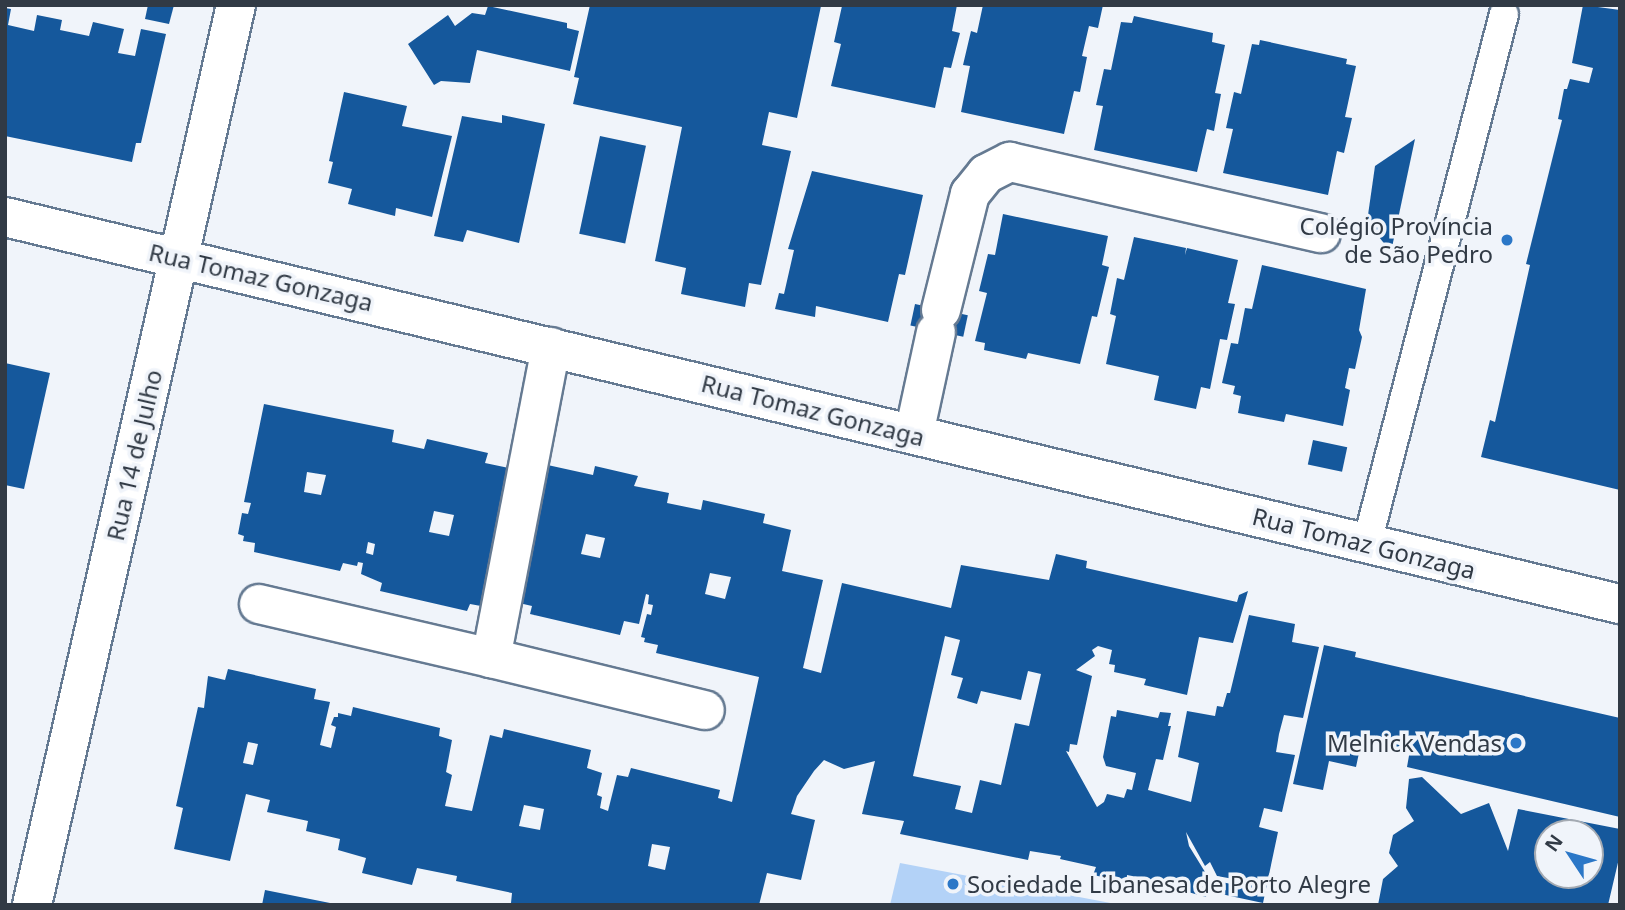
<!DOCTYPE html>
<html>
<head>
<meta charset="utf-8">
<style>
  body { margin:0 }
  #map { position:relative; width:1625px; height:910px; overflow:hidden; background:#f0f4fa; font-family:"Noto Sans",sans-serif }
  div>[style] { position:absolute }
  .green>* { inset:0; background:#b3d2f7 }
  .building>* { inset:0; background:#15589c; transform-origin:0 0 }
  .roads { filter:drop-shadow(2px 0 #657a92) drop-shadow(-2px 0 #657a92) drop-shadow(0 2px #657a92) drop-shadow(0 -2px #657a92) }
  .service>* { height:28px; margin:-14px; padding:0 14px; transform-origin:14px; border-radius:14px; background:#fff }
  .minor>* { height:38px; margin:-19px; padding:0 19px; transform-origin:19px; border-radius:19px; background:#fff }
  .tertiary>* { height:38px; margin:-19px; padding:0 19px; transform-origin:19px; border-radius:19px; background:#fff }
  .dots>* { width:19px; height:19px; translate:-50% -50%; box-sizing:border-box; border:4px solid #f0f4fa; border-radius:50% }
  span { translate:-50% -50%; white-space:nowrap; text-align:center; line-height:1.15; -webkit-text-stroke:7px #f0f4fa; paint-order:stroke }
  .poi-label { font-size:24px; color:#313a45 }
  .right { translate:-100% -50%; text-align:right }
  .left { translate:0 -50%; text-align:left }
  .street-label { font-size:24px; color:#313a45 }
  .frame { position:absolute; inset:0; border:7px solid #313a45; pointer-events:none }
  .north { position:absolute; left:1534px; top:819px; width:70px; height:70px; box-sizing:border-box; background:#f0f4fa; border:2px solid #a4aab2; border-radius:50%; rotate:306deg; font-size:19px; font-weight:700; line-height:28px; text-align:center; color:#313a45 }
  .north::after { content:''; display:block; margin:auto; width:24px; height:32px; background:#2b77c7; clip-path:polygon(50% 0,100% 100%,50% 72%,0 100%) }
</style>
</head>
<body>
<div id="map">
  <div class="green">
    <i style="clip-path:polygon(900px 863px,1121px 905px,890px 905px)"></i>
  </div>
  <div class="building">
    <i style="clip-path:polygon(148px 5px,174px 5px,169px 24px,145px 19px)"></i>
    <i style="clip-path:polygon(590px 5px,821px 6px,797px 118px,769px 112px,762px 145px,791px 151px,761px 285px,749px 283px,745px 307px,681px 294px,686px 268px,655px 261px,682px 127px,573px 104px,579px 78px,574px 77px)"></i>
    <i style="clip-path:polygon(848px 5px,957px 5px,952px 31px,960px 33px,951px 68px,944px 67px,935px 108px,831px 86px,841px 44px,834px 42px,842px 6px)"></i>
    <i style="clip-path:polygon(983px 5px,1103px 5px,1098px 28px,1089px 26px,1082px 56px,1087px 57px,1080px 92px,1074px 91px,1064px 134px,961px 112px,970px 66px,963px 65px,971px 31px,977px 33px)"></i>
    <i style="clip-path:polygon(1583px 5px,1620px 10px,1620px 490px,1481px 457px,1490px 420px,1495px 422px,1530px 265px,1526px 264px,1562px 120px,1558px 119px,1564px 89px,1567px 89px,1570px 79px,1589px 83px,1593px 68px,1572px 63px)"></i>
    <i style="clip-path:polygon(488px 6px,567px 23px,567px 28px,579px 31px,570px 71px,477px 50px,470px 83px,441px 81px,434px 85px,408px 44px,448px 15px,455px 26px,472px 13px,485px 15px)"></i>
    <i style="clip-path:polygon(5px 8px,11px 9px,8px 25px,34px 31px,37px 15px,62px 20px,60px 30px,89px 36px,93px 22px,124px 29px,118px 53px,135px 56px,141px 29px,166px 34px,141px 143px,136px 143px,132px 162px,5px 136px)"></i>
    <i style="clip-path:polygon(1134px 16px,1213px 33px,1212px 42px,1225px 45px,1215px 93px,1221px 94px,1214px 131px,1207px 129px,1197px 172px,1094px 150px,1103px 106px,1096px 105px,1104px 69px,1111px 70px,1121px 22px,1132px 23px)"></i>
    <i style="clip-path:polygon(1260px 40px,1347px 59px,1346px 64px,1356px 66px,1345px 117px,1352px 118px,1344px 153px,1337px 151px,1328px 195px,1223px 173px,1233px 129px,1226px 128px,1234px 92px,1241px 94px,1252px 44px,1259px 45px)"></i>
    <i style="clip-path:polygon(344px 92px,407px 106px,402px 126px,452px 136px,432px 217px,396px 208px,395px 216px,348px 204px,352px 189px,328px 183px,333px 162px,329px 161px)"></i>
    <i style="clip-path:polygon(502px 115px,545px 124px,519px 243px,467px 230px,463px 242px,434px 236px,462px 116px,502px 123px)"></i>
    <i style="left:600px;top:136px;width:47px;height:100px;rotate:12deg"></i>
    <i style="clip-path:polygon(1415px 139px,1391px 252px,1367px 222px,1375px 166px)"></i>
    <i style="clip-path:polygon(812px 171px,923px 195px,905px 275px,899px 274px,888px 322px,816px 306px,815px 317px,775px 309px,779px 293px,784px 294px,794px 250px,788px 249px)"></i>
    <i style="clip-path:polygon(1003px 214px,1108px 236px,1102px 265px,1109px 267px,1097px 317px,1092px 316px,1080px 364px,1028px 353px,1026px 359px,984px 350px,985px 343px,975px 341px,987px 293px,979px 291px,988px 254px,995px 255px)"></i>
    <i style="clip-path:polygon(1134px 237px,1186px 248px,1185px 255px,1187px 248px,1238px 260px,1228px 303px,1235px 304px,1227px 340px,1220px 339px,1210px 389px,1201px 387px,1196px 409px,1154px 400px,1159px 376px,1106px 364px,1116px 316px,1110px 314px,1117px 278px,1124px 280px)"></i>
    <i style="clip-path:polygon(1262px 265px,1366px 289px,1359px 330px,1362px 337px,1355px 369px,1349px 368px,1345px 388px,1350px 390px,1343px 426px,1286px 414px,1284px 422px,1238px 413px,1241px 396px,1233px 394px,1235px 386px,1222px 383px,1231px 343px,1238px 344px,1245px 308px,1252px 309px)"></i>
    <i style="left:915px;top:304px;width:54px;height:22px;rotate:12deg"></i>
    <i style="clip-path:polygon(5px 363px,50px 373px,24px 489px,5px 485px)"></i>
    <i style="clip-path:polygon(evenodd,264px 404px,394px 430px,392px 442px,424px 449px,427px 439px,488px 453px,485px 463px,514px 469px,481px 606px,470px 604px,467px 611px,380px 591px,382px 583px,361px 574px,363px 563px,358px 562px,357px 566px,343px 563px,340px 571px,254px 552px,255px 543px,243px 541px,244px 536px,238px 534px,242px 513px,248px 514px,251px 503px,244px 502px,264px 404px,307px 472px,326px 475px,321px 495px,304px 492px,307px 472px,264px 404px,434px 511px,454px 515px,449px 536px,429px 532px,434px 511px,264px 404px,368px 542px,375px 544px,373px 555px,366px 553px,368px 542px)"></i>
    <i style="left:1313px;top:440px;width:35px;height:25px;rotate:12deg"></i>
    <i style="clip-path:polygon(evenodd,543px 464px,593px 475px,595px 466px,638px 476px,634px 486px,669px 493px,667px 503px,701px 510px,703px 500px,765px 514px,763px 523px,791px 530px,782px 571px,823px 580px,803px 668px,821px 673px,842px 583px,951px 608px,961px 565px,1049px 580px,1056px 554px,1087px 561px,1086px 568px,1237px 602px,1239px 595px,1248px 591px,1233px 643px,1199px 637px,1187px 695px,1144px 685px,1146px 679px,1114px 672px,1115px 665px,1109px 664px,1112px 650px,1098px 646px,1092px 650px,1095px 656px,1076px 670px,1092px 676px,1077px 745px,1070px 744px,1069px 752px,1066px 751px,1097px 807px,1104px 802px,1107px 794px,1124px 798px,1127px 789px,1132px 790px,1136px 773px,1106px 766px,1103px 757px,1111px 716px,1116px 717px,1117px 710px,1158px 718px,1160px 712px,1171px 713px,1168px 726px,1171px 726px,1163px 760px,1156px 759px,1148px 790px,1191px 802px,1199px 763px,1178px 757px,1187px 711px,1215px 716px,1217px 706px,1223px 707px,1227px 693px,1230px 693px,1249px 615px,1295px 624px,1292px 642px,1319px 647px,1303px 718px,1284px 715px,1279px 734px,1276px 752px,1295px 755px,1282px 812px,1264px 808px,1259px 827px,1278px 832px,1263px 903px,1207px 891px,1206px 897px,1188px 892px,1189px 887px,1127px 875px,1127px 882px,1093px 875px,1096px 867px,1060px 859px,1061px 856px,1030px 851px,1028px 860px,900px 834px,904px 821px,862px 814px,875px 761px,844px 769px,824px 760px,814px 771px,797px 796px,791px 814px,815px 820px,801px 880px,767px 873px,759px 905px,519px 905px,511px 903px,512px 893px,456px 881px,457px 876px,417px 868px,412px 885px,362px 873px,366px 858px,338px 850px,340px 839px,306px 831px,308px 821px,267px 812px,270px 800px,246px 794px,230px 861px,174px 849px,183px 808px,176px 806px,198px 707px,204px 708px,208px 676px,225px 680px,228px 669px,316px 689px,314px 699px,330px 702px,320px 745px,331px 748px,336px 727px,331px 725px,334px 717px,338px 717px,338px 713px,351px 716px,353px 707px,440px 728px,439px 736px,452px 740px,446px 772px,452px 775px,445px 806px,472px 811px,490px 735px,502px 738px,504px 729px,591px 750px,587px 768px,602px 773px,597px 795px,602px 797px,600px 808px,608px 811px,617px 775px,628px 777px,631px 768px,720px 790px,718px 798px,732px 802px,759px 677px,656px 653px,658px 645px,644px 642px,645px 638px,641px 637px,647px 614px,651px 615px,653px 605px,648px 604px,649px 595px,646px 594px,639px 624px,624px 621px,620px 635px,530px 614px,532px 606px,519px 603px,543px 464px,586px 534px,605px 538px,600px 558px,581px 554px,586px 534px,543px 464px,710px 573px,731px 577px,725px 599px,705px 594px,710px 573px,543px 464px,945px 636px,960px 640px,951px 675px,963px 678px,957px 698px,977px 704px,981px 691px,1021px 700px,1028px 671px,1041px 674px,1029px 726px,1015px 723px,1001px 785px,980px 780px,972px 813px,955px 809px,961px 786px,913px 776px,945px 636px,543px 464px,248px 742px,258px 744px,253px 765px,243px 763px,248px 742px,543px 464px,524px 805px,544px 809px,540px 830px,519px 826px,524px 805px,543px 464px,1186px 832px,1205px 866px,1210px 862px,1217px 876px,1239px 880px,1237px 885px,1210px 880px,1189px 846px,1186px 832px,543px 464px,652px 844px,670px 847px,665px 870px,648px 866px,652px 844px)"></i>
    <i style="clip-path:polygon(1324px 645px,1356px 652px,1355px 657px,1620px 718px,1620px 817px,1407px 767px,1410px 750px,1362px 739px,1356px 767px,1329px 761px,1323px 790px,1293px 784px)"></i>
    <i style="clip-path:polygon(evenodd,1422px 777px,1461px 814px,1489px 803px,1508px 851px,1518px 809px,1620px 829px,1620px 854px,1608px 905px,1378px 905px,1383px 879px,1398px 866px,1389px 853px,1393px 835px,1414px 821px,1406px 808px,1409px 779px,1422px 777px,1548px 833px,1590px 833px,1590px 875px,1548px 875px,1548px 833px)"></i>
    <i style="clip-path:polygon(265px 890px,335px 904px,335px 905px,262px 905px)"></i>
  </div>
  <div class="roads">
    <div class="service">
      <i style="left:1367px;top:543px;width:546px;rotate:-75.48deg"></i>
    </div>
    <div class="minor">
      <i style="left:941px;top:310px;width:120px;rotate:-76deg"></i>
      <i style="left:970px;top:194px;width:26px;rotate:-51deg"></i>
      <i style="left:986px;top:174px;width:27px;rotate:-27deg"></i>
      <i style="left:1010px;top:162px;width:319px;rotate:12.9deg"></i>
      <i style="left:551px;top:347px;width:317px;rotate:100.9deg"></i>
      <i style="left:491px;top:658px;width:220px;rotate:13.7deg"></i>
      <i style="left:914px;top:434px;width:104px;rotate:-77.8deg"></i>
      <i style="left:259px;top:604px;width:238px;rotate:13.1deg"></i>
      <i style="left:32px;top:905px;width:923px;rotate:-77.23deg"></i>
    </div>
    <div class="tertiary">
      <i style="left:5px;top:217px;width:1661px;rotate:13.48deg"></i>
    </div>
  </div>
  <div class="dots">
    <i style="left:1507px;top:240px;background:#2b77c7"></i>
    <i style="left:1516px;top:743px;background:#2b77c7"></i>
    <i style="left:953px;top:884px;background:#2b77c7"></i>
  </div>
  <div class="poi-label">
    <span class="right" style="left:1493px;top:240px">Colégio Província<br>de São Pedro</span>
    <span class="right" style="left:1502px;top:743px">Melnick Vendas</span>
    <span class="left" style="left:967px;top:884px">Sociedade Libanesa de Porto Alegre</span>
  </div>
  <div class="street-label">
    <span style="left:261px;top:277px;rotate:13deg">Rua Tomaz Gonzaga</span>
    <span style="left:813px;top:410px;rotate:14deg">Rua Tomaz Gonzaga</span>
    <span style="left:134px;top:455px;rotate:-77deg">Rua 14 de Julho</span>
    <span style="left:1364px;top:543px;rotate:14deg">Rua Tomaz Gonzaga</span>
  </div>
  <div class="frame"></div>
  <div class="north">N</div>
</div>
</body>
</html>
